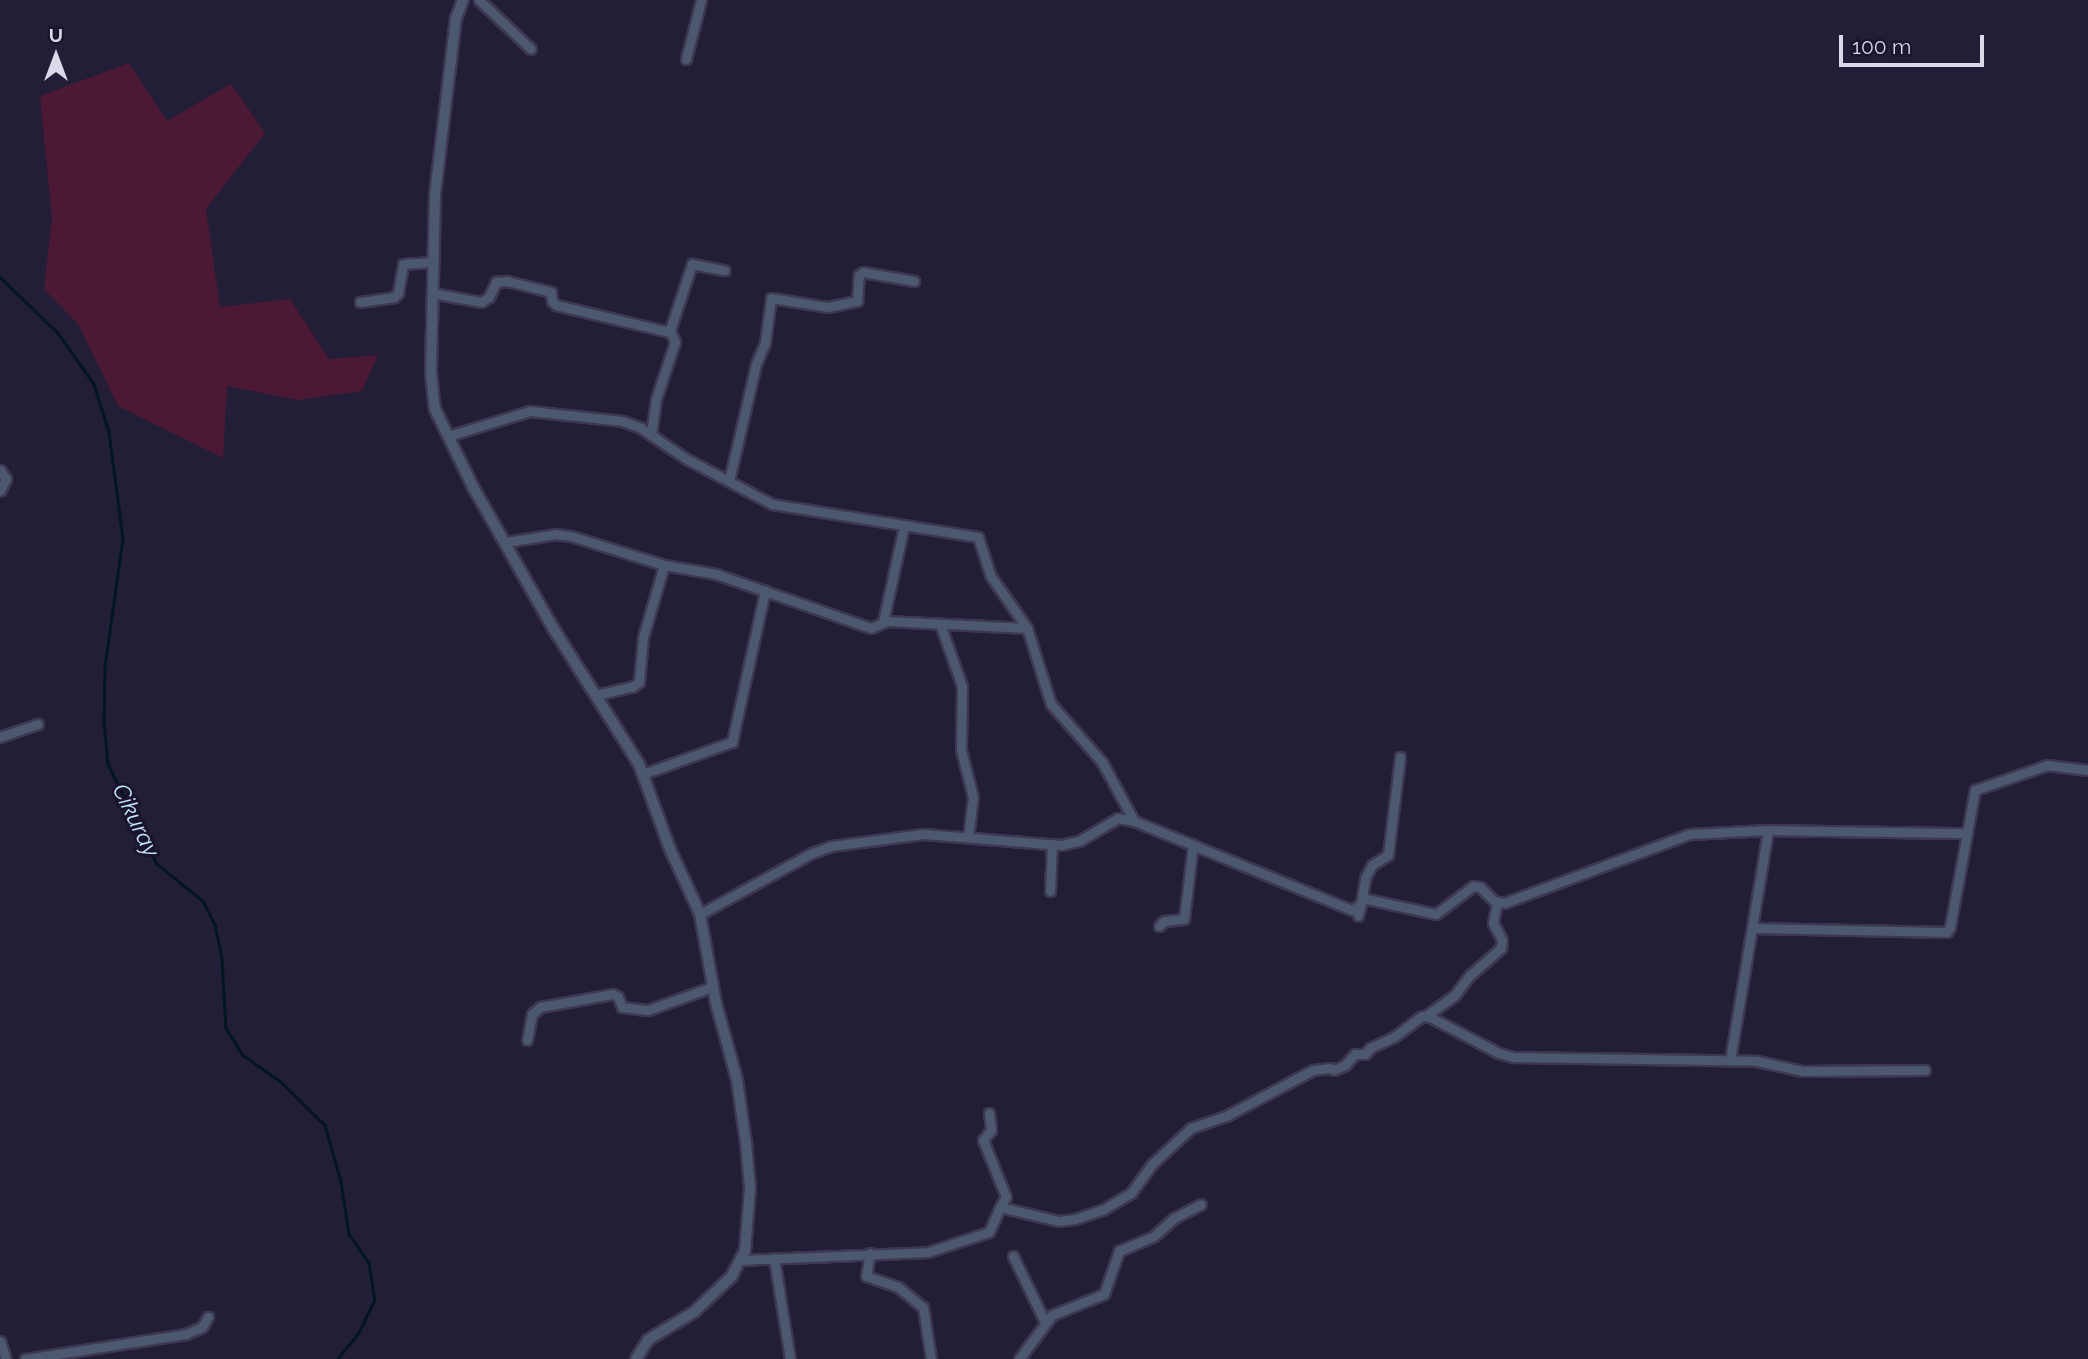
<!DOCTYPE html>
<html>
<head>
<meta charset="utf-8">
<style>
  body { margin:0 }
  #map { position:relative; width:2088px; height:1359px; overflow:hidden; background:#231e37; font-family:Raleway,sans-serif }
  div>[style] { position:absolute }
  .green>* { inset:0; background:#4b1933 }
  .stream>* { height:2.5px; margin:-1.25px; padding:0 1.25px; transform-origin:1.25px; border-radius:1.25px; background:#021621 }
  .roads { filter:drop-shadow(2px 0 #3d3850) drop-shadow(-2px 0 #3d3850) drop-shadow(0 2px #3d3850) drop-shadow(0 -2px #3d3850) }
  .minor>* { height:9px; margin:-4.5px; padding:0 4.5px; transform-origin:4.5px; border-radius:4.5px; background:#4c586f }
  .tertiary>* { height:10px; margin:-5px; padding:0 5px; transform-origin:5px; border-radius:5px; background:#4c586f }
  span { translate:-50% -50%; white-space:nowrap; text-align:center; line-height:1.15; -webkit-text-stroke:6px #1a142d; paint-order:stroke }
  .water-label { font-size:23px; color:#c5e8fe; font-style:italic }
  .north { position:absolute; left:21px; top:21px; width:70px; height:70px; -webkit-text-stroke:5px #1a142d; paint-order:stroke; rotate:0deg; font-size:19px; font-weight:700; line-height:28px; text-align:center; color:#dbd8e9 }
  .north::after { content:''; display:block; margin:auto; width:24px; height:32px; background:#dbd8e9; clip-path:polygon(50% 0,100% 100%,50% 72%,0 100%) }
  .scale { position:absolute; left:1839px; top:35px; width:145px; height:32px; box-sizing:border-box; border:4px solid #dbd8e9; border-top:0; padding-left:9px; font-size:21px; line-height:24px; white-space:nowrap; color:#dbd8e9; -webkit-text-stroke:5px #1a142d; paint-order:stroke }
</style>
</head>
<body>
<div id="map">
  <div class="green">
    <i style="clip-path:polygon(129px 63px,167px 121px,231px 84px,265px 133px,206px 209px,220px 307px,290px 299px,329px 359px,378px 355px,362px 391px,298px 400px,227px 386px,223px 458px,118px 406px,78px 324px,44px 289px,52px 218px,40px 96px)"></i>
  </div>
  <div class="stream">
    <i style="left:0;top:277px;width:81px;rotate:44deg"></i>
    <i style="left:58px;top:333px;width:62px;rotate:54.8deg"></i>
    <i style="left:94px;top:384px;width:50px;rotate:72.6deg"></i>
    <i style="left:109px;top:432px;width:108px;rotate:82.5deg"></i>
    <i style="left:123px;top:539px;width:129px;rotate:98deg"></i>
    <i style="left:105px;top:667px;width:55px;rotate:91deg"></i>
    <i style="left:104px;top:722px;width:42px;rotate:84.6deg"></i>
    <i style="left:108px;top:764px;width:111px;rotate:63.9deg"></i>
    <i style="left:157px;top:864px;width:59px;rotate:38.8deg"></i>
    <i style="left:203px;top:901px;width:27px;rotate:63deg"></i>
    <i style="left:215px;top:925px;width:35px;rotate:78deg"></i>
    <i style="left:222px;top:959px;width:69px;rotate:86.7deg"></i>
    <i style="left:226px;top:1028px;width:32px;rotate:58deg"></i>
    <i style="left:243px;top:1055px;width:45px;rotate:35.1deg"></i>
    <i style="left:280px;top:1081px;width:63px;rotate:44.4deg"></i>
    <i style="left:325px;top:1125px;width:59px;rotate:74.3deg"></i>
    <i style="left:341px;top:1182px;width:53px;rotate:81.3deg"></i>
    <i style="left:349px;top:1234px;width:35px;rotate:55deg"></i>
    <i style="left:369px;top:1263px;width:37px;rotate:81deg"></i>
    <i style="left:375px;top:1300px;width:37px;rotate:116deg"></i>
    <i style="left:359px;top:1333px;width:33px;rotate:129deg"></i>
  </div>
  <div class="roads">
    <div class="minor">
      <i style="left:479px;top:0;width:71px;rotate:43.3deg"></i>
      <i style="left:686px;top:59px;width:61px;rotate:-75.7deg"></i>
      <i style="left:432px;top:293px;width:50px;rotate:10.4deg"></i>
      <i style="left:481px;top:302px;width:9px;rotate:-32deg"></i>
      <i style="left:489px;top:297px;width:17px;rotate:-65deg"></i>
      <i style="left:496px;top:282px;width:11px;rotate:-5deg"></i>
      <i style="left:507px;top:281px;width:45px;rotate:14deg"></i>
      <i style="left:551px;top:292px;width:9px;rotate:84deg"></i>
      <i style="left:552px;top:301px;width:6px;rotate:45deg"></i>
      <i style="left:556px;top:305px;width:116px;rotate:13.4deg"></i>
      <i style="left:360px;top:302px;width:34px;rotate:-8deg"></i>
      <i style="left:394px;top:297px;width:6px;rotate:-45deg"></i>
      <i style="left:398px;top:293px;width:29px;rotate:-80deg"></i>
      <i style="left:403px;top:264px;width:28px;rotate:-4deg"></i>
      <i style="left:651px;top:435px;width:36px;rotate:-82deg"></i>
      <i style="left:656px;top:399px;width:60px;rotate:-71.6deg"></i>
      <i style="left:675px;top:342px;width:13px;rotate:-113deg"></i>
      <i style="left:670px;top:330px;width:70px;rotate:-71.6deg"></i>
      <i style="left:692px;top:264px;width:33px;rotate:11deg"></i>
      <i style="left:448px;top:436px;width:86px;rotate:-17deg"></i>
      <i style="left:530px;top:411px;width:93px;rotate:6.2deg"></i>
      <i style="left:622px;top:421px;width:20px;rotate:20deg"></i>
      <i style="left:641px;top:428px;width:53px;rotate:34.3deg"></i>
      <i style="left:685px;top:458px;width:98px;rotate:27.9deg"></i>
      <i style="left:772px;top:504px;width:209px;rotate:9.1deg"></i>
      <i style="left:978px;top:537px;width:40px;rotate:72deg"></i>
      <i style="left:990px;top:575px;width:65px;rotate:55.1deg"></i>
      <i style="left:1027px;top:628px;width:80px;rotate:72.5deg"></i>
      <i style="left:1051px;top:704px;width:77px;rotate:48.7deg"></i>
      <i style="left:1102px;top:762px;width:67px;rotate:61.5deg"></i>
      <i style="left:0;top:470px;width:11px;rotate:56deg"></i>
      <i style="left:6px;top:479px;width:13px;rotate:117deg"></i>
      <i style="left:729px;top:481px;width:120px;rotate:-77deg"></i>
      <i style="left:756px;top:364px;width:23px;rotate:-67deg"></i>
      <i style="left:765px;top:343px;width:45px;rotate:-82.4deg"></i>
      <i style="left:771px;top:298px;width:58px;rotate:9deg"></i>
      <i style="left:828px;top:307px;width:30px;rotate:-12deg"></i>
      <i style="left:857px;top:301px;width:26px;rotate:-86deg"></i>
      <i style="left:859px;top:275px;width:5px;rotate:-37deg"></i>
      <i style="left:863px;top:272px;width:52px;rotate:10deg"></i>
      <i style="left:506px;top:542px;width:51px;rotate:-9.1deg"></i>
      <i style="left:556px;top:534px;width:15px;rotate:8deg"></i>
      <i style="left:571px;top:536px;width:97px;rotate:17.3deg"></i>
      <i style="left:664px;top:565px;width:53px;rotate:9.8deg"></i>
      <i style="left:716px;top:574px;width:164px;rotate:19.2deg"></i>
      <i style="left:871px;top:628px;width:17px;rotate:-24deg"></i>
      <i style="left:887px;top:621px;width:140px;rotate:2.9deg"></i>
      <i style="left:883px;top:622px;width:98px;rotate:-77.7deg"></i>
      <i style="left:940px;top:624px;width:66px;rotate:70.5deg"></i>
      <i style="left:962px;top:686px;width:64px;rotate:90.9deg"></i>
      <i style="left:961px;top:750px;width:49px;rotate:75.7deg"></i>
      <i style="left:973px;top:797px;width:39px;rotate:97deg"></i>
      <i style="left:596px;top:695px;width:37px;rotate:-13deg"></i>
      <i style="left:632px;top:687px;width:9px;rotate:-36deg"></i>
      <i style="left:639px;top:682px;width:45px;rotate:-84.9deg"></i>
      <i style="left:643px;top:637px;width:75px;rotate:-73.7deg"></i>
      <i style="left:0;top:737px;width:40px;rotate:-18.9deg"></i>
      <i style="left:643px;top:774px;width:95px;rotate:-19.8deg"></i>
      <i style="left:732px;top:742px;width:155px;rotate:-77.7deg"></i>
      <i style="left:1050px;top:891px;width:47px;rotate:-87.6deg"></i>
      <i style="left:1362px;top:898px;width:20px;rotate:-81deg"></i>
      <i style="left:1365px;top:878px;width:15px;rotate:-62deg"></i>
      <i style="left:1372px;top:865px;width:19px;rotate:-32deg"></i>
      <i style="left:1388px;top:855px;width:99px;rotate:-83deg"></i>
      <i style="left:1361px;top:904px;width:6px;rotate:-81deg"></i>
      <i style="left:1362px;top:898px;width:76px;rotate:12.2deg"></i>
      <i style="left:1436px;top:914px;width:46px;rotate:-37.1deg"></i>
      <i style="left:1473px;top:886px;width:7px;rotate:8deg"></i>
      <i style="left:1480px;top:887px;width:20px;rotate:45deg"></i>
      <i style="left:1494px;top:901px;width:10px;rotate:11deg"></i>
      <i style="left:1504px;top:903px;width:198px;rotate:-20.4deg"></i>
      <i style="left:1690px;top:834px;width:78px;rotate:-2.9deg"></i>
      <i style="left:1768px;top:830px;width:198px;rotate:0.9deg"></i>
      <i style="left:700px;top:914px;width:128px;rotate:-28.6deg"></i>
      <i style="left:812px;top:853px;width:20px;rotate:-20deg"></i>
      <i style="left:831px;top:846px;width:93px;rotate:-7.4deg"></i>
      <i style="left:923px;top:834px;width:138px;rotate:4.6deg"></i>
      <i style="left:1061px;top:845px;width:18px;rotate:-13deg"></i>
      <i style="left:1079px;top:841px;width:45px;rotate:-30.5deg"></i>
      <i style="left:1118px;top:818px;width:16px;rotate:11deg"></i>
      <i style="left:1134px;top:821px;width:235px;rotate:22.2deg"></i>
      <i style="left:1352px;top:910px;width:11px;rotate:-34deg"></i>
      <i style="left:1361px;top:904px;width:12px;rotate:104deg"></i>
      <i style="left:1159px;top:926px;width:7px;rotate:-45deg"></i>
      <i style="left:1164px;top:921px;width:20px;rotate:-6deg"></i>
      <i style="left:1184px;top:919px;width:75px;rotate:-83.1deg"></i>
      <i style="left:1754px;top:928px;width:193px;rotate:1.2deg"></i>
      <i style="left:1947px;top:932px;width:6px;rotate:-59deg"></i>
      <i style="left:1950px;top:927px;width:139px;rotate:-79.7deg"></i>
      <i style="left:1975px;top:790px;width:76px;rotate:-19.1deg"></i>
      <i style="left:2047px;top:765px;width:41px;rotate:7deg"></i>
      <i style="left:1426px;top:1016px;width:34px;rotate:-36deg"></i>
      <i style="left:1454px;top:996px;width:25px;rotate:-53deg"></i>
      <i style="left:1469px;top:976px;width:43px;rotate:-41.2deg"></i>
      <i style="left:1501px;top:948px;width:8px;rotate:-83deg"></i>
      <i style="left:1502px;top:940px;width:19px;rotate:-118deg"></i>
      <i style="left:1493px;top:923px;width:20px;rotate:-79deg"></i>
      <i style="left:527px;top:1040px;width:26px;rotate:-79deg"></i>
      <i style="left:532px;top:1014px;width:11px;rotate:-41deg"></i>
      <i style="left:540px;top:1007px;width:74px;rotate:-10.1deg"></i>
      <i style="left:613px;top:994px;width:6px;rotate:31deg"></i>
      <i style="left:618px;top:997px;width:11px;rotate:68deg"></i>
      <i style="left:622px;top:1007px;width:26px;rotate:7deg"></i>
      <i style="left:648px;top:1010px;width:68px;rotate:-19.8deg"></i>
      <i style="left:1730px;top:1060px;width:233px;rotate:-80.6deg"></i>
      <i style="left:989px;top:1113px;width:17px;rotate:83deg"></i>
      <i style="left:991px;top:1130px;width:13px;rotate:129deg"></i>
      <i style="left:983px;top:1140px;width:61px;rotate:68deg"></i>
      <i style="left:1006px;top:1197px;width:12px;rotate:121deg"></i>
      <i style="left:870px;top:1253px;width:23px;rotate:100deg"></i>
      <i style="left:866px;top:1276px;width:34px;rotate:19deg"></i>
      <i style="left:898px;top:1287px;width:32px;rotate:39deg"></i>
      <i style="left:923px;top:1307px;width:53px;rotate:81.3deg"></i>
      <i style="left:1013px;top:1256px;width:73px;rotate:64.1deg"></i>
      <i style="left:774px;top:1258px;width:102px;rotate:81deg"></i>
      <i style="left:740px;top:1260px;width:188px;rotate:-2.4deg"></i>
      <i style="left:928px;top:1252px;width:64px;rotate:-18.2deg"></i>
      <i style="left:989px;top:1232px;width:27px;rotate:-66deg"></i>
      <i style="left:1000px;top:1207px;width:61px;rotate:13.3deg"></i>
      <i style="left:1059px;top:1221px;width:16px;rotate:-7deg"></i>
      <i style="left:1075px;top:1219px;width:31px;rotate:-19deg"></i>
      <i style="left:1104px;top:1209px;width:31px;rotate:-31deg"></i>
      <i style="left:1131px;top:1193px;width:34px;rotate:-54deg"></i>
      <i style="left:1151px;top:1165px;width:54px;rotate:-42.8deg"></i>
      <i style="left:1191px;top:1128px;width:39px;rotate:-19deg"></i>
      <i style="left:1228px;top:1115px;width:96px;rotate:-27.9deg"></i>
      <i style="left:1313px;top:1070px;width:17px;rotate:-7deg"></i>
      <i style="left:1330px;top:1068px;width:4px;rotate:27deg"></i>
      <i style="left:1334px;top:1070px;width:12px;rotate:-24deg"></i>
      <i style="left:1345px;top:1065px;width:15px;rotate:-48deg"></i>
      <i style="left:1355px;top:1054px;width:10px"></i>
      <i style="left:1365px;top:1054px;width:8px;rotate:-50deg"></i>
      <i style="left:1370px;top:1048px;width:26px;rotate:-25deg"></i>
      <i style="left:1394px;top:1037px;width:35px;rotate:-37deg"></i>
      <i style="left:1422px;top:1016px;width:8px;rotate:7deg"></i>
      <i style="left:1430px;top:1017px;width:78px;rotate:27.6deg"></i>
      <i style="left:1499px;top:1053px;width:15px;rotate:16deg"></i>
      <i style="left:1513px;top:1057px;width:244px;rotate:0.9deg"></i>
      <i style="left:1757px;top:1061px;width:46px;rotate:12.5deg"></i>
      <i style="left:1802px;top:1071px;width:123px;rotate:-0.5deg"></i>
      <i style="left:0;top:1341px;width:19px;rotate:72deg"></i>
      <i style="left:25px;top:1359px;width:163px;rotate:-8.8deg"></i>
      <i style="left:186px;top:1334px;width:17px;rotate:-24deg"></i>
      <i style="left:202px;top:1327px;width:12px;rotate:-59deg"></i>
      <i style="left:1019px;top:1359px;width:55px;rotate:-53.1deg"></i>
      <i style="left:1052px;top:1315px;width:56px;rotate:-22deg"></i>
      <i style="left:1104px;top:1294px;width:46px;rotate:-70.8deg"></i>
      <i style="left:1119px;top:1251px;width:38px;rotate:-23deg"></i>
      <i style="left:1154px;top:1236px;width:27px;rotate:-42deg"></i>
      <i style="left:1174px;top:1218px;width:30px;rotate:-27deg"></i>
    </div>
    <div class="tertiary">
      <i style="left:463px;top:0;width:19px;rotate:111deg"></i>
      <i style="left:456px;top:18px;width:178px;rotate:96.8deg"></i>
      <i style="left:435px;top:195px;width:178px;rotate:91.3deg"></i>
      <i style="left:431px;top:373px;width:36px;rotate:84deg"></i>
      <i style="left:435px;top:409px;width:87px;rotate:64deg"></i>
      <i style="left:473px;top:487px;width:162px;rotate:60.4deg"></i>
      <i style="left:553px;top:628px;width:161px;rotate:57.7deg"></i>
      <i style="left:639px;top:764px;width:90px;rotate:70deg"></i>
      <i style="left:670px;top:849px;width:72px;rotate:65.2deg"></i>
      <i style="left:700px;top:914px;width:90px;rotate:79.8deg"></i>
      <i style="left:716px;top:1003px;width:80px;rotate:74.7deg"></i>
      <i style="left:737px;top:1080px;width:64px;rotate:81.9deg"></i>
      <i style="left:746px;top:1143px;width:45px;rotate:84.9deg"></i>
      <i style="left:750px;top:1188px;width:63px;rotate:94.5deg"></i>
      <i style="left:745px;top:1251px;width:10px;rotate:119deg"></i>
      <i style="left:740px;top:1260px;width:18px;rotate:117deg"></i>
      <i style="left:732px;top:1276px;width:52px;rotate:136.5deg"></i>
      <i style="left:694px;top:1312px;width:54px;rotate:148.7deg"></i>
      <i style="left:648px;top:1340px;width:22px;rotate:122deg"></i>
    </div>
  </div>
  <div class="water-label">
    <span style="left:136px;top:820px;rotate:64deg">Cikuray</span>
  </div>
  <div class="north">U</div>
  <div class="scale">100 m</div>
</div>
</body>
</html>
